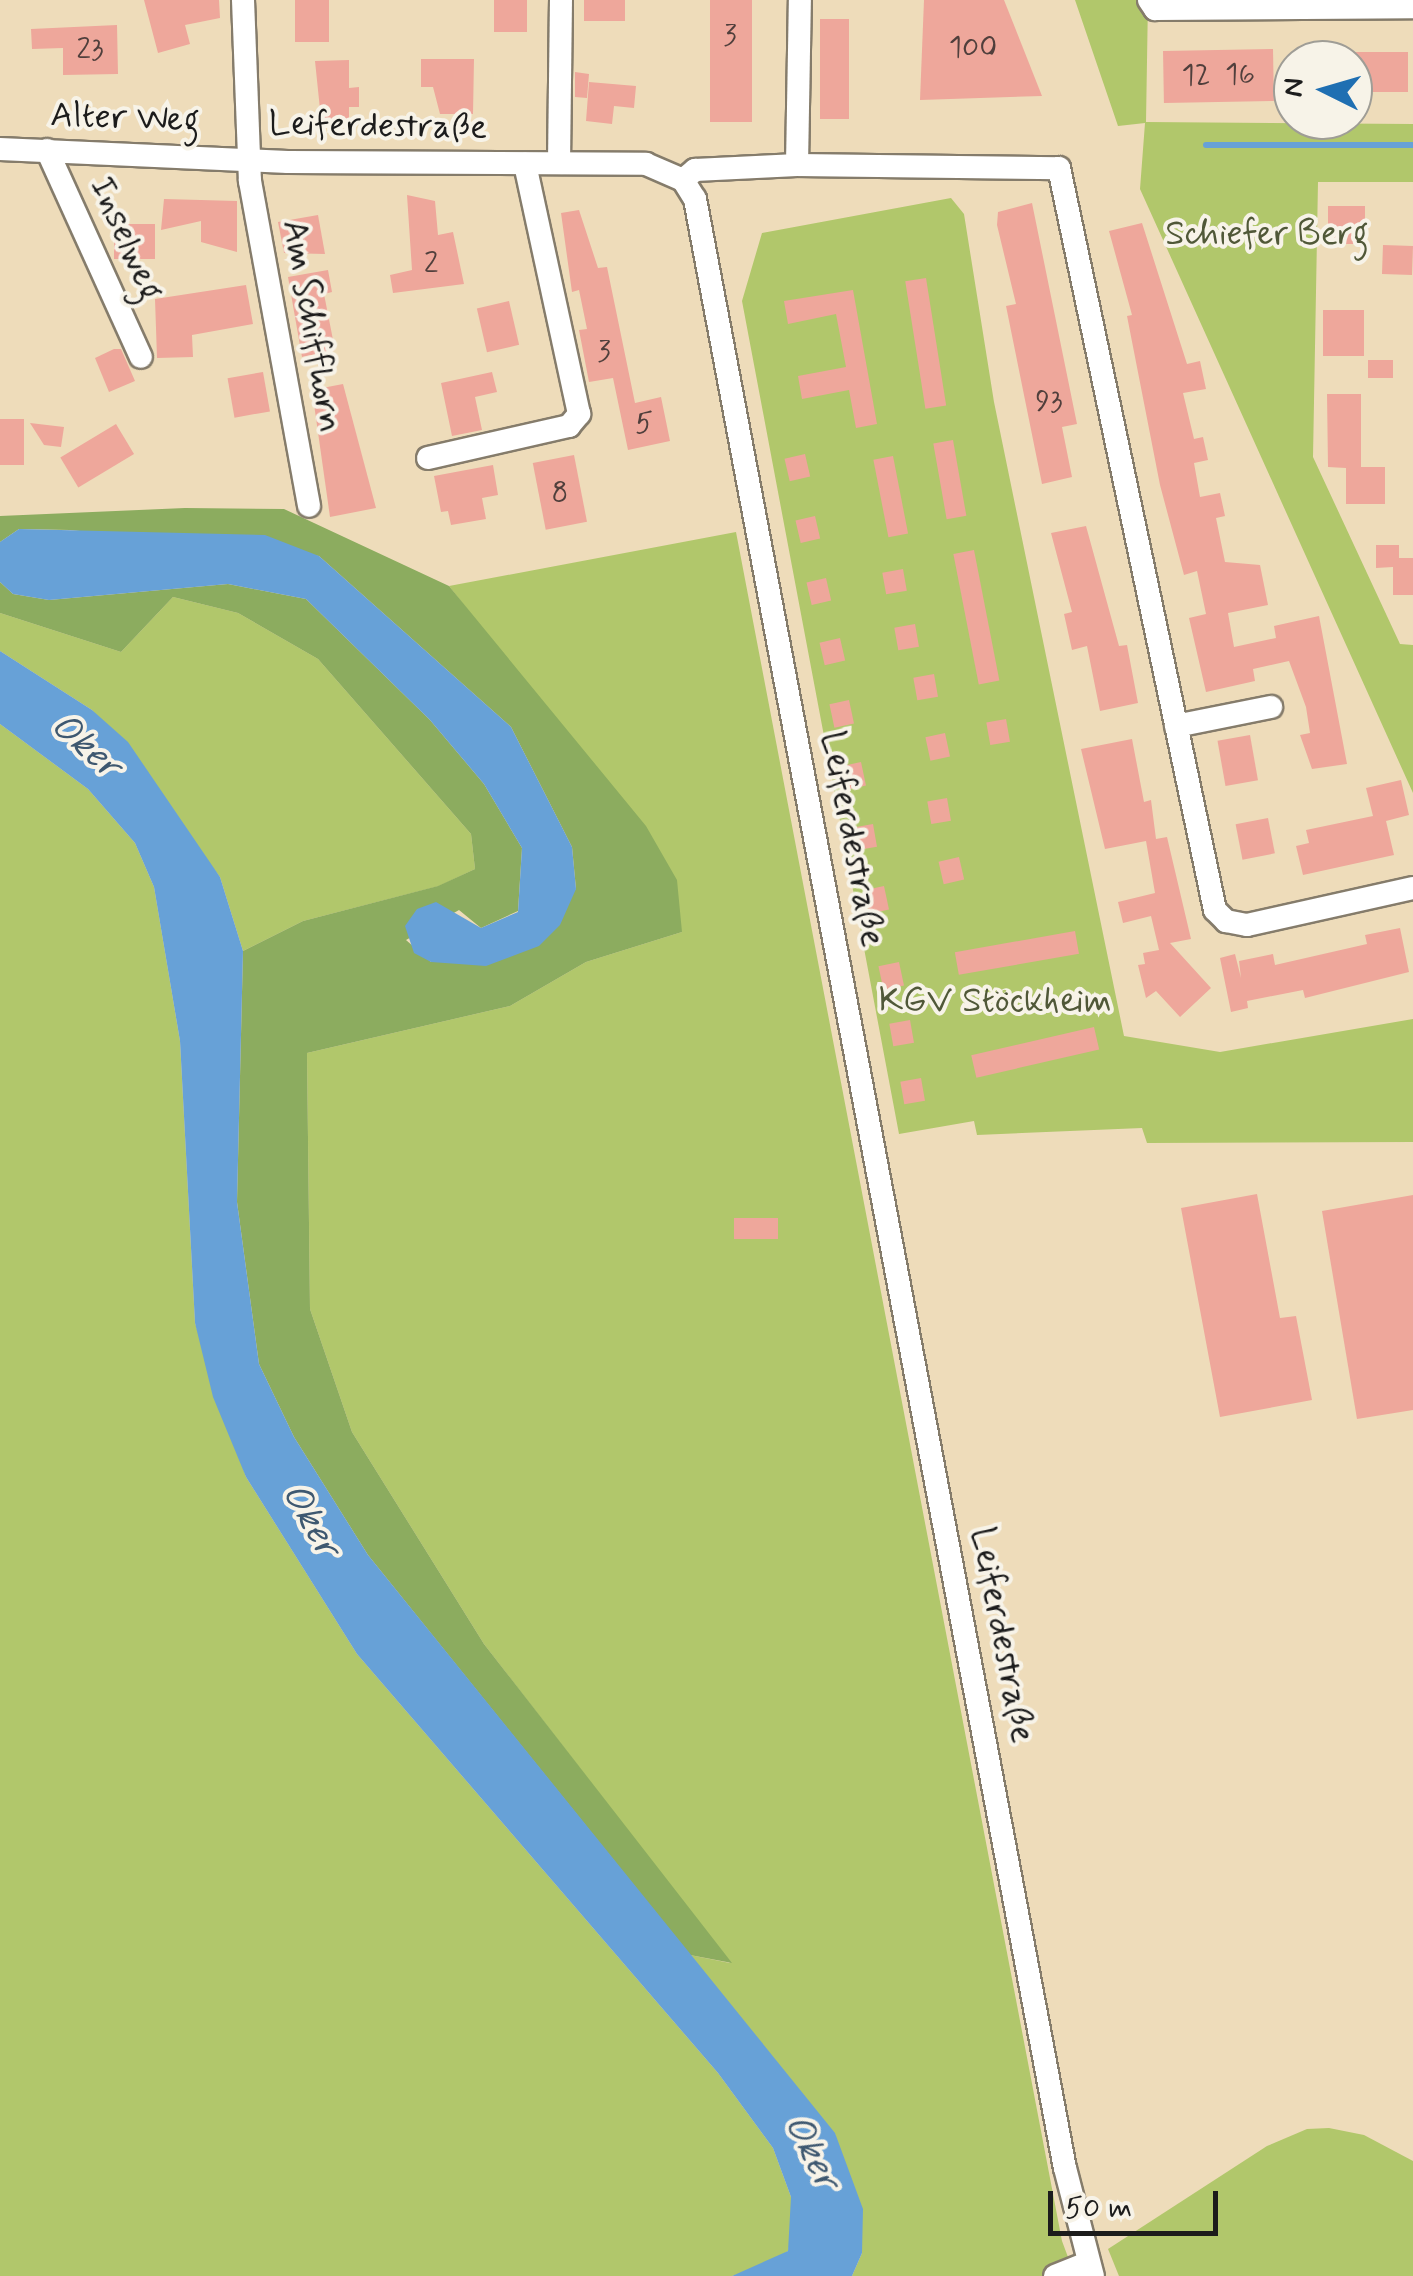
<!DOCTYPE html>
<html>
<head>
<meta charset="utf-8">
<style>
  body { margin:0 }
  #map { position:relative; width:1413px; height:2276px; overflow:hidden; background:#eedcba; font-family:Mynerve,sans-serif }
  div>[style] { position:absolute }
  .green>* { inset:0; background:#b1c76b }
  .forest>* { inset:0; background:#8cac5f }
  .water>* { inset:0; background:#67a1d7 }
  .stream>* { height:6px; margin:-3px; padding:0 3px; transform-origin:3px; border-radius:3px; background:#67a1d7 }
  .building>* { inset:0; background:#eea79b; transform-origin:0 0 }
  .roads { filter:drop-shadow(2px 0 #857c6b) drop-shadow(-2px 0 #857c6b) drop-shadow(0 2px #857c6b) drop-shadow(0 -2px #857c6b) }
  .minor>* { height:22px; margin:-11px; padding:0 11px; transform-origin:11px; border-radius:11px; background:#fff }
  span { translate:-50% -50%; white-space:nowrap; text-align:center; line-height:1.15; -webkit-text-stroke:8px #f7f3e8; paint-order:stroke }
  .number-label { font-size:30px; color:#503f3c }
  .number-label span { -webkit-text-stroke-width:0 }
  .street-label { font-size:35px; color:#1c1c1c }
  .park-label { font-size:35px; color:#505838 }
  .water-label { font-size:38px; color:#3e5870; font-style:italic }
  .north { position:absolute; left:1273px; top:40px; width:100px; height:100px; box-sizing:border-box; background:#f7f3e8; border:2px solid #9f9d96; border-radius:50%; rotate:275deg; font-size:28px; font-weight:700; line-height:40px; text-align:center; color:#1c1c1c }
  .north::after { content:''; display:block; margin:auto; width:35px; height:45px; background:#1f6fb2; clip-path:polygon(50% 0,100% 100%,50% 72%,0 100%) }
  .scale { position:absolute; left:1048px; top:2191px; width:170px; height:45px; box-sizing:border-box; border:5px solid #1c1c1c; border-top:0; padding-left:12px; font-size:30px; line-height:35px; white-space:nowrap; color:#1c1c1c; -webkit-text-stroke:8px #f7f3e8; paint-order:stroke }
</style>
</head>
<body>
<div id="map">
  <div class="green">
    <i style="clip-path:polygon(1075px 0,1148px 0,1146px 122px,1413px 124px,1413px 182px,1318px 182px,1313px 457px,1400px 644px,1413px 645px,1413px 793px,1140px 189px,1145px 123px,1118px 126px)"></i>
    <i style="clip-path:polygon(951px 198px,964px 214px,994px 402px,1124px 1036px,1220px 1052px,1413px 1019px,1413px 1142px,1147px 1143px,1142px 1128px,977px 1135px,974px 1121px,899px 1134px,742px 301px,762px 233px)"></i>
    <i style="clip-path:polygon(736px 532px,1062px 2241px,1075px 2276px,852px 2276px,862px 2253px,835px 2134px,690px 1955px,730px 1963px,484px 1644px,352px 1432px,310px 1309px,307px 1053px,510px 1006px,586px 962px,682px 932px,541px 703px,449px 586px)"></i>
    <i style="clip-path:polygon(173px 597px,238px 613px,318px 659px,471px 834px,475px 869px,439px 886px,303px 921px,243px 951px,220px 877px,92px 710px,0 651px,0 613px,121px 652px)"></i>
    <i style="clip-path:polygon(0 724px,88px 789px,135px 843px,154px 887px,180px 1041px,195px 1323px,246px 1477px,357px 1654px,718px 2073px,773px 2148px,791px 2197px,793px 2229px,788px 2251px,766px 2265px,732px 2276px,0 2276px)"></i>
    <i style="clip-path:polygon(1329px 2128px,1364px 2135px,1413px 2161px,1413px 2276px,1119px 2276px,1108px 2249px,1267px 2146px,1307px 2129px)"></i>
  </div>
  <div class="forest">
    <i style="clip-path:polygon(185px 508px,284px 509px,449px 586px,646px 826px,677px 880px,682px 932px,586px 962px,510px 1006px,307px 1053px,310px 1309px,352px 1432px,484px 1644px,732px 1963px,690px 1955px,368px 1555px,294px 1437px,259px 1364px,237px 1202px,243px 951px,303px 921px,438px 886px,475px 869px,471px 834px,318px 659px,238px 613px,173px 597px,121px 652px,0 613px,0 582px,13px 594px,49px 600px,228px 584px,306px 599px,430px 720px,484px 784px,522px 848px,518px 911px,481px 928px,459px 910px,406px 940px,431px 962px,576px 889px,572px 847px,511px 727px,319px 556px,70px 530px,19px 529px,0 542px,0 516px)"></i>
  </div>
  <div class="water">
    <i style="clip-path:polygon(19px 529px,265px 535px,319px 556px,511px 727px,572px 847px,576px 889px,560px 925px,539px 946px,486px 966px,431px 962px,414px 953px,405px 926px,417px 909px,436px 902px,481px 928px,518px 912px,522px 848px,484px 784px,430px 720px,306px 599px,228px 584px,49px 600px,13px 594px,0 582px,0 542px)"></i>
    <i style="clip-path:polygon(0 651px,92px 710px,128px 742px,220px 877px,243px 951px,237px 1202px,259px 1364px,294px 1437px,368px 1555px,835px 2133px,863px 2209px,862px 2253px,852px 2276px,732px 2276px,788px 2251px,791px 2197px,773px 2148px,718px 2073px,357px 1654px,246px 1477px,213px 1397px,195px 1323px,180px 1041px,154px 887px,135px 843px,88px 789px,0 724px)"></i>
  </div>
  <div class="stream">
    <i style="left:1206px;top:145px;width:207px"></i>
  </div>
  <div class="building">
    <i style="clip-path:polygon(144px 0,219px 0,220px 18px,185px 25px,190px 44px,158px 53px)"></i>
    <i style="left:295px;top:0;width:34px;height:42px"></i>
    <i style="left:494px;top:0;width:33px;height:32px"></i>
    <i style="left:584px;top:0;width:41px;height:21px"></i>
    <i style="left:710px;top:0;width:42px;height:122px"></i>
    <i style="clip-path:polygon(924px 0,1004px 0,1042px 96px,920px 100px)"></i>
    <i style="left:820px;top:19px;width:29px;height:100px"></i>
    <i style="clip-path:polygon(117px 25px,118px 74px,63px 75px,63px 48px,32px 49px,31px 29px)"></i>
    <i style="left:1273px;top:49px;width:52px;height:110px;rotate:89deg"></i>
    <i style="left:1353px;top:52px;width:55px;height:40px"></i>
    <i style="clip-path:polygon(421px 59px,474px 59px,473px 114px,440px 114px,433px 87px,421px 87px)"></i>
    <i style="clip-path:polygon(349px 60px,349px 88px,359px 87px,359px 107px,349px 107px,349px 119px,321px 119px,315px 61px)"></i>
    <i style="clip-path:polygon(575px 72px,589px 74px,587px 98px,575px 97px)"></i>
    <i style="clip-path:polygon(589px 82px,636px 86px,634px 108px,614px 106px,612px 124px,586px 121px)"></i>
    <i style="clip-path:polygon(407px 195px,435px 201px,438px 235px,453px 232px,464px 284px,393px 293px,390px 275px,412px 270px)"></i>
    <i style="clip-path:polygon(164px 199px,237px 201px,237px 252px,201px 242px,201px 221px,161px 230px)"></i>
    <i style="clip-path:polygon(1032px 203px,1077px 424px,1062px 427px,1072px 477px,1042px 484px,1006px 306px,1016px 304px,997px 225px,998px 212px)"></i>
    <i style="left:1328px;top:206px;width:37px;height:38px"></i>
    <i style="clip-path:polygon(579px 210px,598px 268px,607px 267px,635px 403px,661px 397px,670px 441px,628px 450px,613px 378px,589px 382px,579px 330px,587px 329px,579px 290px,572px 292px,561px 213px)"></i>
    <i style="clip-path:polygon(318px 215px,325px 254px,284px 253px,278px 222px)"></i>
    <i style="clip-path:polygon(1142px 223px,1187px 364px,1200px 361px,1206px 389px,1183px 393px,1194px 439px,1203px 437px,1208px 460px,1194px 463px,1200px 497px,1220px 493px,1225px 516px,1216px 518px,1225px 562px,1260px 565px,1268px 605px,1228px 613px,1234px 647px,1276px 638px,1274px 626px,1319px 616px,1347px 764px,1312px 769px,1300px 735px,1310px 733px,1306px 707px,1289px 661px,1253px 669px,1255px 681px,1206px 692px,1189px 618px,1206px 614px,1197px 571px,1184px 575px,1160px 485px,1127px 316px,1132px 315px,1109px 231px)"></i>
    <i style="left:114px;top:224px;width:41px;height:35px"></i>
    <i style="left:1383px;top:245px;width:30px;height:29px;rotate:2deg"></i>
    <i style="clip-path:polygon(328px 270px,332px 292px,324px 294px,335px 350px,302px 357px,288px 277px)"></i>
    <i style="left:926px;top:278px;width:129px;height:21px;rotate:81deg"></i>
    <i style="clip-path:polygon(246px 285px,253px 324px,192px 335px,193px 357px,157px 358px,155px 299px)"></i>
    <i style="clip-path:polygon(853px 290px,877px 424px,856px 428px,849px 390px,802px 399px,798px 376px,846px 367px,836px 314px,788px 324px,784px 301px)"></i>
    <i style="left:509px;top:301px;width:45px;height:33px;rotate:77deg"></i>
    <i style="left:1323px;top:310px;width:41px;height:46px"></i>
    <i style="clip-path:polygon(114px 349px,121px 349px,135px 381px,109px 392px,95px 358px)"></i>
    <i style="left:1368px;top:360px;width:25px;height:18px"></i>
    <i style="left:263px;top:372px;width:40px;height:36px;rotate:80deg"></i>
    <i style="clip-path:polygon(492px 372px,497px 392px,475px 397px,482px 430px,452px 436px,441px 383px)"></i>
    <i style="clip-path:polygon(343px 384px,376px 508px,330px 517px,312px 390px)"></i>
    <i style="clip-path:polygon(1327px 394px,1361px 394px,1361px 467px,1385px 467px,1385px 504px,1346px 504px,1346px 468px,1328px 467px)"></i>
    <i style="left:0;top:419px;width:24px;height:46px"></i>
    <i style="clip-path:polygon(30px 423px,64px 427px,61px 447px,44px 445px)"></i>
    <i style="left:116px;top:424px;width:35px;height:65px;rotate:59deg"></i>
    <i style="left:953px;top:440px;width:77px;height:20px;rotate:80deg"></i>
    <i style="left:805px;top:454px;width:23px;height:21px;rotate:77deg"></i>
    <i style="left:574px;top:455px;width:68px;height:42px;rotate:79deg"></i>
    <i style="left:893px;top:456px;width:79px;height:20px;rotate:79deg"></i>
    <i style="clip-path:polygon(493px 465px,498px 495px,482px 498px,486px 519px,451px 525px,448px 511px,441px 512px,434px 476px)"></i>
    <i style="left:815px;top:516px;width:23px;height:20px;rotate:77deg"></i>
    <i style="clip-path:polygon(1086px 526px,1119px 646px,1127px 645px,1138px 703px,1100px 711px,1087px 646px,1072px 650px,1064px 614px,1072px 612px,1051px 533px)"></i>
    <i style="clip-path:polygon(1376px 545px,1399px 545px,1399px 558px,1413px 558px,1413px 595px,1393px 595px,1393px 567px,1376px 568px)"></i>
    <i style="left:974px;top:550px;width:133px;height:21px;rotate:79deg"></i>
    <i style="left:903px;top:569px;width:22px;height:21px;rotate:80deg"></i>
    <i style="left:826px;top:578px;width:23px;height:20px;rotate:77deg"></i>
    <i style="left:915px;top:624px;width:23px;height:21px;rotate:80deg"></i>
    <i style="left:840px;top:638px;width:23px;height:21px;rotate:77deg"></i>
    <i style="left:934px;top:674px;width:23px;height:21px;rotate:80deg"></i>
    <i style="left:849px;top:700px;width:24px;height:20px;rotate:78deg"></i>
    <i style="left:1006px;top:719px;width:23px;height:20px;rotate:80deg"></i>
    <i style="left:945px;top:733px;width:24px;height:20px;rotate:78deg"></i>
    <i style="left:1250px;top:735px;width:46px;height:33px;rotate:80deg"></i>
    <i style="clip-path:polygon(1132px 739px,1144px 802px,1151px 800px,1156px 839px,1167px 837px,1191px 939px,1170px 943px,1211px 988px,1180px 1017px,1156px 991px,1146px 998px,1138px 965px,1145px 964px,1143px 953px,1159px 950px,1151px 916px,1123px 923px,1118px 902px,1155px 893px,1146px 841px,1105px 849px,1081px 749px)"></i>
    <i style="left:861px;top:762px;width:24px;height:20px;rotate:78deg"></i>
    <i style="clip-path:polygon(1401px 780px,1409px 815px,1386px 821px,1394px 855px,1303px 875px,1296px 846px,1309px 843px,1306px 830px,1373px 816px,1366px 788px)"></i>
    <i style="left:947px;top:798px;width:23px;height:20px;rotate:80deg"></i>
    <i style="left:1268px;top:818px;width:36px;height:33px;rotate:79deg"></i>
    <i style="left:873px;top:824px;width:23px;height:21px;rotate:80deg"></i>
    <i style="left:959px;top:857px;width:23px;height:21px;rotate:77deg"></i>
    <i style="left:884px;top:886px;width:24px;height:20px;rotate:78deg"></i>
    <i style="clip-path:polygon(1400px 928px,1409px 972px,1305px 998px,1303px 990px,1247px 1001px,1248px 1008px,1231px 1012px,1220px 958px,1235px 954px,1241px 978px,1239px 961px,1273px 954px,1275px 965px,1367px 944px,1365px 935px)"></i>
    <i style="left:1075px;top:931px;width:23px;height:122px;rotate:80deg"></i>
    <i style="left:899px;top:962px;width:24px;height:21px;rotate:78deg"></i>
    <i style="left:910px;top:1020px;width:23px;height:21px;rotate:80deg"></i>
    <i style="left:1094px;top:1027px;width:23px;height:126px;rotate:77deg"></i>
    <i style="left:921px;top:1078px;width:23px;height:21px;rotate:80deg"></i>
    <i style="clip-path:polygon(1257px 1194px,1280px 1318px,1296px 1316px,1312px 1400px,1220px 1417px,1181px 1208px)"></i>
    <i style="clip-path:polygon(1413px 1195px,1413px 1410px,1357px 1419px,1322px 1211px)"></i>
    <i style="left:734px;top:1218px;width:44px;height:21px"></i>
  </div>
  <div class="roads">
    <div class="minor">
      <i style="left:243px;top:0;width:181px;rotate:87.8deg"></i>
      <i style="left:250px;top:181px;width:330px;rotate:79.7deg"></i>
      <i style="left:1149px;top:0;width:11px;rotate:56deg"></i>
      <i style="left:1155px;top:9px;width:258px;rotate:-0.4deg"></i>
      <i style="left:0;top:149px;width:288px;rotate:2.6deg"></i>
      <i style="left:288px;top:162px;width:358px;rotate:0.3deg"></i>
      <i style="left:646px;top:164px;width:40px;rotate:23.4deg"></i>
      <i style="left:683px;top:180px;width:22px;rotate:58deg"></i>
      <i style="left:695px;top:199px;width:2003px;rotate:79.36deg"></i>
      <i style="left:1065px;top:2168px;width:112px;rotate:75.5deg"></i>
      <i style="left:47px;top:150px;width:227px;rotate:65.6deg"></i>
      <i style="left:559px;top:163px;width:163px;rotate:-89.3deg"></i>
      <i style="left:797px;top:165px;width:165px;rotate:-89deg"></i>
      <i style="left:683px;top:180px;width:16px;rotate:-40deg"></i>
      <i style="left:695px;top:170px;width:102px;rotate:-2.8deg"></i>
      <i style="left:797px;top:165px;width:262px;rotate:0.7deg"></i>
      <i style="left:1059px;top:168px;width:758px;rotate:78.13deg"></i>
      <i style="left:1215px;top:910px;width:16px;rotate:45deg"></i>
      <i style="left:1226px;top:921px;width:21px;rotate:11deg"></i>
      <i style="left:1247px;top:925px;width:170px;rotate:-12.6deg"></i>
      <i style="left:428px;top:458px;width:145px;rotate:-12.8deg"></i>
      <i style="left:569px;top:426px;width:16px;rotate:-50deg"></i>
      <i style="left:579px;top:414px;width:256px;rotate:-102.2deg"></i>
      <i style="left:1176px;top:726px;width:97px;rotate:-11.3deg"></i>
      <i style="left:1055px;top:2276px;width:35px;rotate:-22deg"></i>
    </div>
  </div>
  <div class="number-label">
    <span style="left:730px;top:36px">3</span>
    <span style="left:973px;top:48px">100</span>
    <span style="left:90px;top:50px">23</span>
    <span style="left:1240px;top:75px">16</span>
    <span style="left:1196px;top:76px">12</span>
    <span style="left:431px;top:264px">2</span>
    <span style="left:604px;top:352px">3</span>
    <span style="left:1049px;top:402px">93</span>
    <span style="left:644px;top:424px">5</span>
    <span style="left:560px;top:493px">8</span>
  </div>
  <div class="street-label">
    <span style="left:125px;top:118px;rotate:2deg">Alter Weg</span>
    <span style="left:378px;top:126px;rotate:1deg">Leiferdestraße</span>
    <span style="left:126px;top:239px;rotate:66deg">Inselweg</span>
    <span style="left:312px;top:326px;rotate:80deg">Am Schiffhorn</span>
    <span style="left:852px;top:839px;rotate:79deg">Leiferdestraße</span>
    <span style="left:1002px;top:1635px;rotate:79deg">Leiferdestraße</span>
  </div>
  <div class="park-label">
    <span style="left:1267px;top:234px">Schiefer Berg</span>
    <span style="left:995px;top:1001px">KGV Stöckheim</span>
  </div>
  <div class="water-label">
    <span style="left:85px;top:746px;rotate:41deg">Oker</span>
    <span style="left:310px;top:1520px;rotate:60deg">Oker</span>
    <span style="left:811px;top:2152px;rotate:63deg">Oker</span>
  </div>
  <div class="north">N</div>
  <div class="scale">50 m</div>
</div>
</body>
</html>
